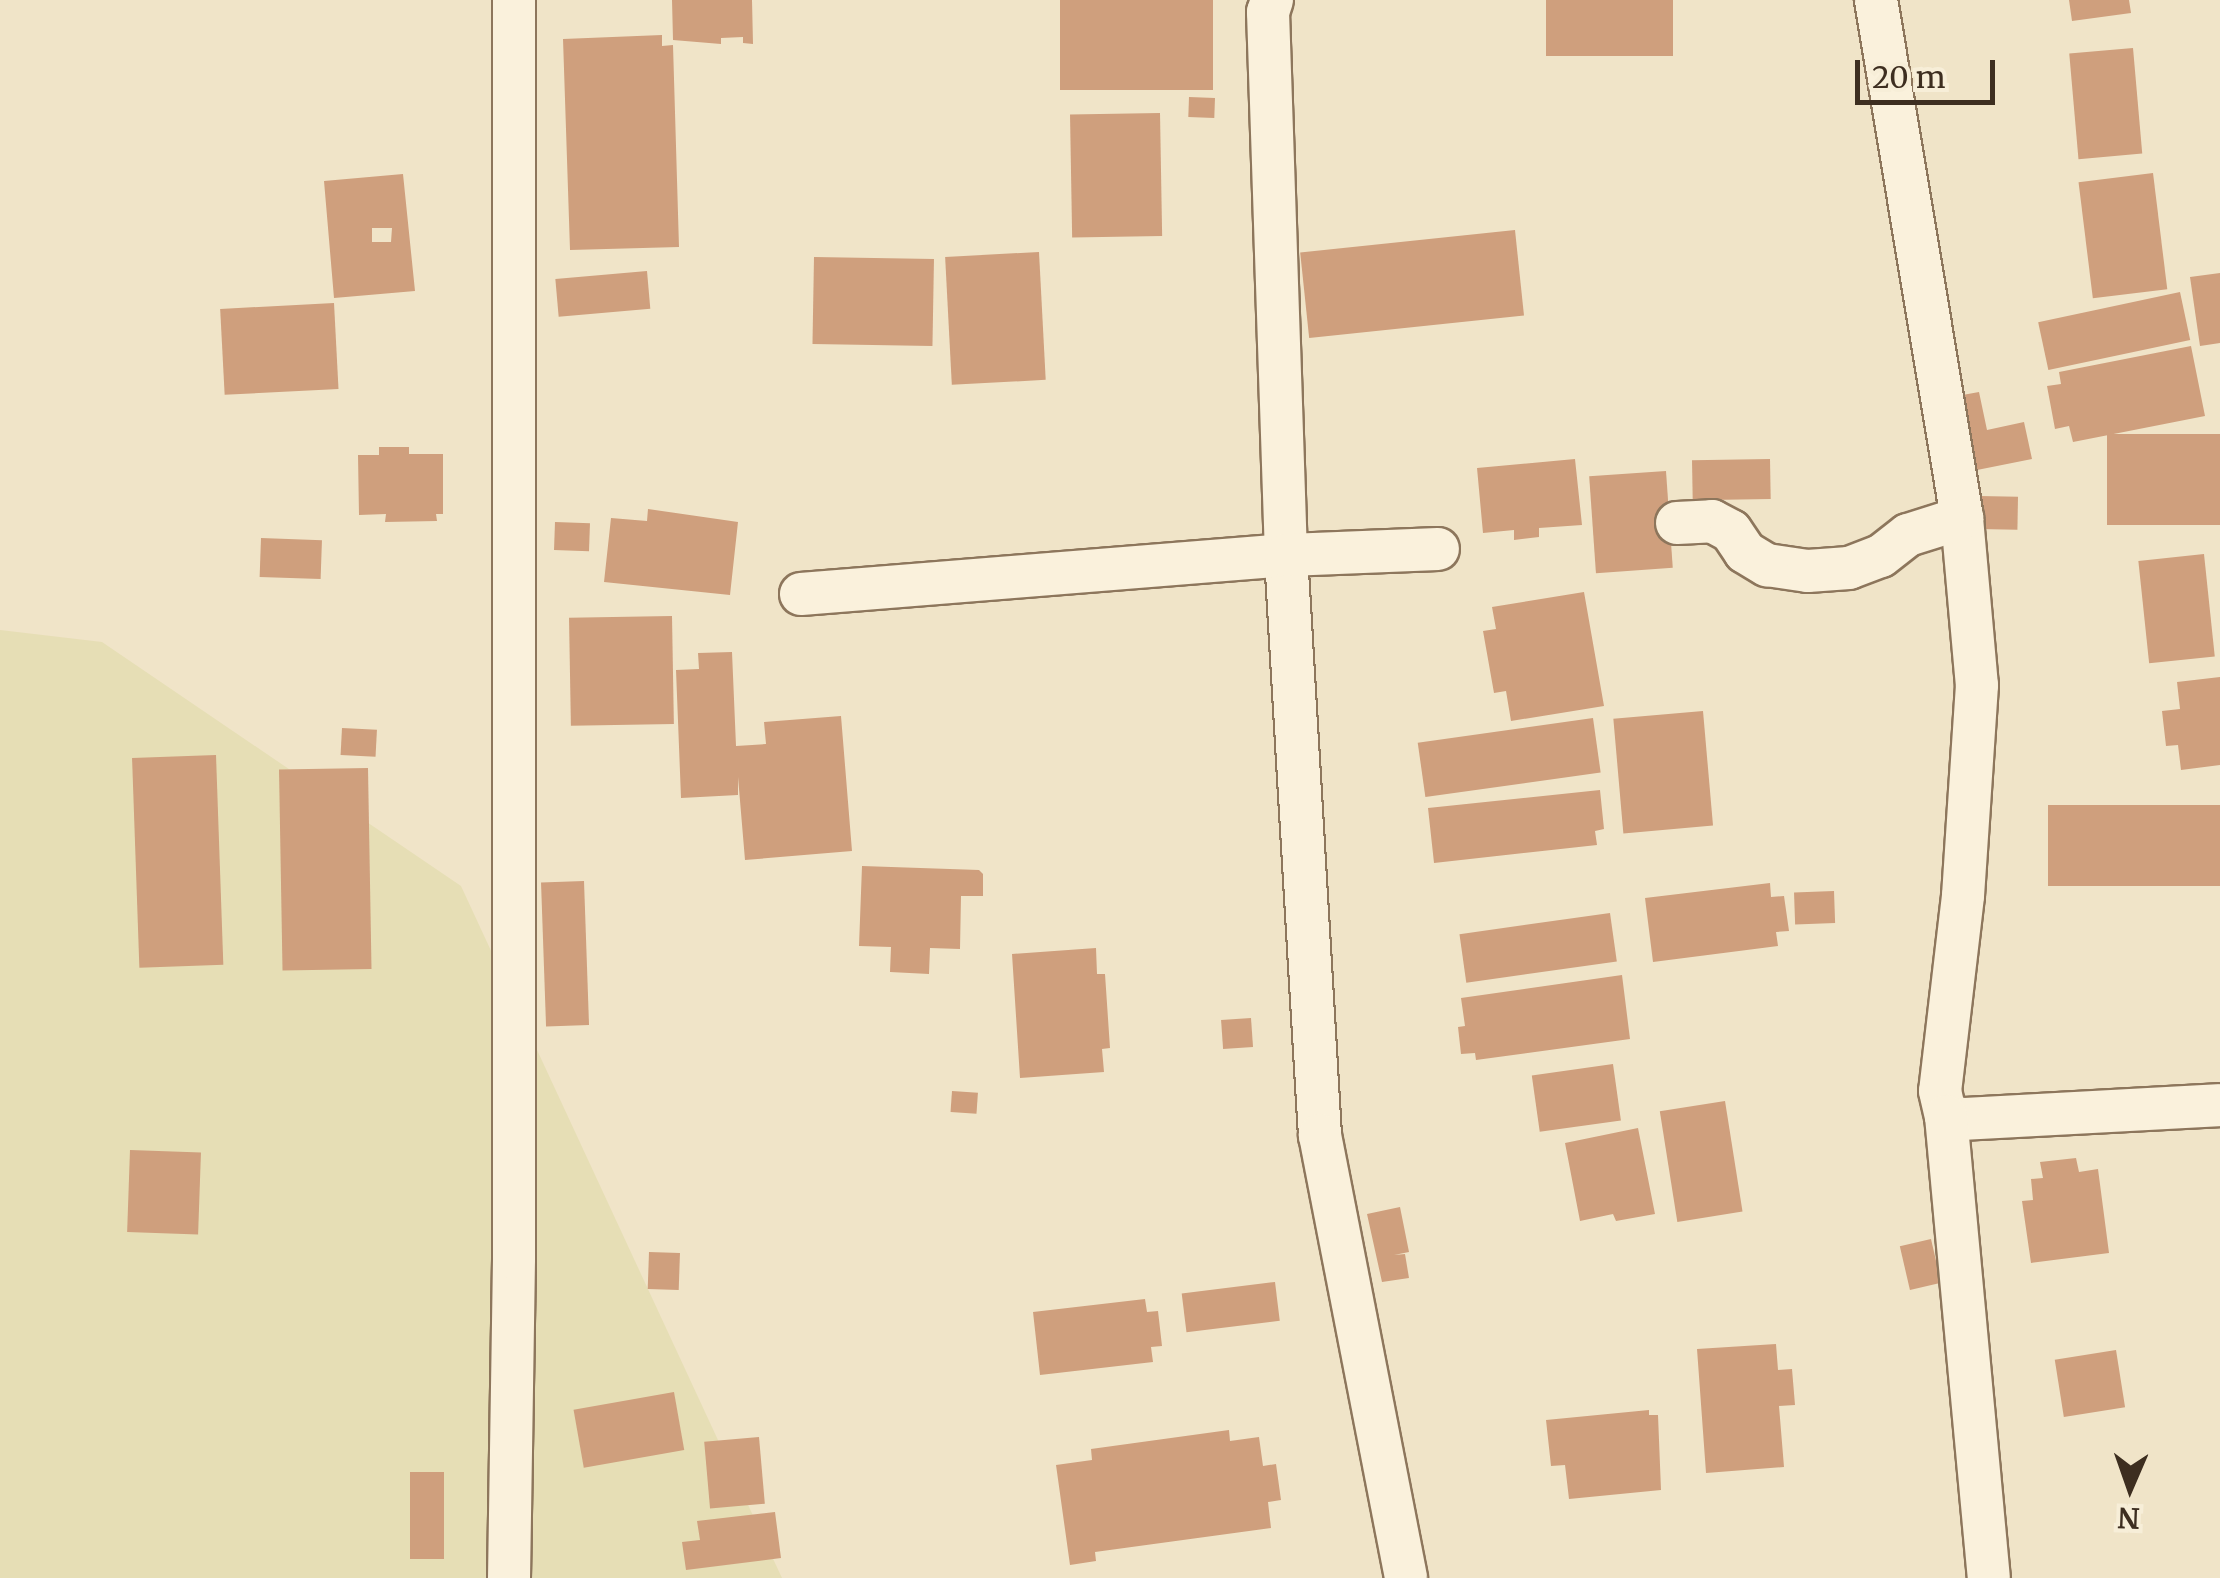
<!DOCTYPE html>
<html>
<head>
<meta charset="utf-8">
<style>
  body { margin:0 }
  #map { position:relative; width:2220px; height:1578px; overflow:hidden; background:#f0e4c8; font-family:Merriweather,serif }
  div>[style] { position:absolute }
  .farmland>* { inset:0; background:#e6deb5 }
  .building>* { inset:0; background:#cf9f7d; transform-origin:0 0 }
  .roads { filter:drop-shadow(2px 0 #8d765c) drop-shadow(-2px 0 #8d765c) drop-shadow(0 2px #8d765c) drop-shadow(0 -2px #8d765c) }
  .street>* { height:42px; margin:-21px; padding:0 21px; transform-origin:21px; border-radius:21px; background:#faf1dc }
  span { translate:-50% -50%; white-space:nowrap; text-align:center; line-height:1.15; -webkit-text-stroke:8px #f7eed8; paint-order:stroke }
  .north { position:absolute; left:2080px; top:1438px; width:100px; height:100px; -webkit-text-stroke:8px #f7eed8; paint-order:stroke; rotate:182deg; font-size:28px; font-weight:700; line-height:40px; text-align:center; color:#3d2e20 }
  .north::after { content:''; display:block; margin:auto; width:35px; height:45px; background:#3d2e20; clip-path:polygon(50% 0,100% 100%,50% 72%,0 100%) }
  .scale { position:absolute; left:1855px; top:60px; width:140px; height:45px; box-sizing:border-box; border:5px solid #3d2e20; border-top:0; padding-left:12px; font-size:30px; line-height:35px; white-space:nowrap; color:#3d2e20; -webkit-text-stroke:8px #f7eed8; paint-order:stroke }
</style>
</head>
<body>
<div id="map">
  <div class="farmland">
    <i style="clip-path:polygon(0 630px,102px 642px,461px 886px,782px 1578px,0 1578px)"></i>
  </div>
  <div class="building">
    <i style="clip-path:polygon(672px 0,752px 0,753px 44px,743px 43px,743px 37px,721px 38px,721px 44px,673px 40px)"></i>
    <i style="left:1060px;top:0;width:153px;height:90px"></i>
    <i style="left:1546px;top:0;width:127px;height:56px"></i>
    <i style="clip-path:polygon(2069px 0,2129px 0,2131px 13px,2072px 21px)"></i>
    <i style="clip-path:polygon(662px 35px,662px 46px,673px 45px,679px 247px,570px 250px,563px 39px)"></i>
    <i style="left:2133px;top:48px;width:106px;height:64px;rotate:85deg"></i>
    <i style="left:1189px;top:97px;width:26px;height:20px;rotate:2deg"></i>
    <i style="left:1160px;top:113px;width:123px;height:90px;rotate:89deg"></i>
    <i style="left:2153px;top:173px;width:117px;height:75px;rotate:83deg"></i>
    <i style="clip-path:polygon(evenodd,403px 174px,415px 291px,334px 298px,324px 181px,403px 174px,372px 228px,392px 228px,391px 242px,372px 242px,372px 228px)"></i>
    <i style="left:1515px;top:230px;width:86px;height:216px;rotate:84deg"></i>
    <i style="left:1039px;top:252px;width:128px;height:94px;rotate:87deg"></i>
    <i style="left:814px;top:257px;width:120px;height:87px;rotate:1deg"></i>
    <i style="left:647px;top:271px;width:38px;height:92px;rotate:85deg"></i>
    <i style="clip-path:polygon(2220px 273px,2220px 343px,2200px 346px,2190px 277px)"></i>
    <i style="left:2180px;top:292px;width:49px;height:145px;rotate:78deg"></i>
    <i style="left:334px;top:303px;width:86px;height:114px;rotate:87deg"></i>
    <i style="clip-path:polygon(2191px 346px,2205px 416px,2073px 442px,2069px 426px,2055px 429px,2047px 386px,2061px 384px,2059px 372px)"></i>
    <i style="clip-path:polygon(1979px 392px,1987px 430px,2024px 422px,2032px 459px,1962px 473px,1946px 398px)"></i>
    <i style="left:2220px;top:434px;width:91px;height:113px;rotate:90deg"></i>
    <i style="clip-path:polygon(379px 447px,409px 447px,409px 454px,443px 454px,443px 514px,436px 514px,437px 521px,385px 522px,386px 514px,359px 515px,358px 455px,379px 455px)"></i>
    <i style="clip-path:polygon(1575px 459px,1582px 525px,1539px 528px,1539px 537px,1514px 540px,1514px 530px,1483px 533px,1477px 468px)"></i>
    <i style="left:1770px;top:459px;width:40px;height:78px;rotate:89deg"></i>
    <i style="left:1666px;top:471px;width:97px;height:77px;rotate:86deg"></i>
    <i style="left:1979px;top:496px;width:39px;height:33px;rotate:1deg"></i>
    <i style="clip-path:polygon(648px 509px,738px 522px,730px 595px,604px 582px,611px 518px,647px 521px)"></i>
    <i style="left:555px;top:522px;width:35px;height:28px;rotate:2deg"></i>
    <i style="left:261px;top:538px;width:61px;height:39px;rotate:2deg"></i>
    <i style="left:2204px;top:554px;width:103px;height:66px;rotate:84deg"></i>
    <i style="clip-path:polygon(1584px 592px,1604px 706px,1511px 721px,1506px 691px,1494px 693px,1483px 631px,1496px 629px,1492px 607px)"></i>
    <i style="left:672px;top:616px;width:108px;height:103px;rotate:89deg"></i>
    <i style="clip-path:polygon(732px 652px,736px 746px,766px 744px,764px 722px,841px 716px,852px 851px,745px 860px,738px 777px,738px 795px,681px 798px,676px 670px,699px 669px,698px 653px)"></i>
    <i style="clip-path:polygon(2220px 677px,2220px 765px,2181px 770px,2178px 745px,2166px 746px,2162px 711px,2180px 709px,2177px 682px)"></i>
    <i style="left:1703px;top:711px;width:115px;height:90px;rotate:85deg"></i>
    <i style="left:1593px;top:718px;width:55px;height:177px;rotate:82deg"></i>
    <i style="left:342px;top:728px;width:35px;height:27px;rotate:3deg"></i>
    <i style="left:216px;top:755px;width:210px;height:84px;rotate:88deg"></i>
    <i style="left:368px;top:768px;width:201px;height:89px;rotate:89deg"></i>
    <i style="clip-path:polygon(1600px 790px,1604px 829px,1595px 831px,1597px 845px,1434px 863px,1428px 808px)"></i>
    <i style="left:2220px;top:805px;width:81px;height:172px;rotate:90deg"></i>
    <i style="clip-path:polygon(862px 866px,979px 870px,983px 874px,983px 896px,961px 896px,960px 949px,930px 948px,929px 974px,890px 972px,891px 947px,859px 946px)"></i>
    <i style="left:584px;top:881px;width:144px;height:43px;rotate:88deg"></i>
    <i style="clip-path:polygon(1770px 883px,1771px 897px,1784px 896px,1789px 931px,1776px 932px,1778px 946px,1653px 962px,1645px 898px)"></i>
    <i style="left:1834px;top:891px;width:32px;height:40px;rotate:88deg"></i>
    <i style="left:1610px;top:913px;width:49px;height:152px;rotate:82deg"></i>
    <i style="clip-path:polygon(1096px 948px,1097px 974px,1105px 974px,1110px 1048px,1102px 1049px,1104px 1072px,1020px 1078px,1012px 954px)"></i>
    <i style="clip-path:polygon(1622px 975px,1630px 1039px,1476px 1060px,1475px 1053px,1461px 1054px,1458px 1027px,1465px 1026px,1461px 998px)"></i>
    <i style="left:1251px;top:1018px;width:29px;height:30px;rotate:86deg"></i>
    <i style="left:1613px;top:1064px;width:57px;height:82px;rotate:82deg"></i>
    <i style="left:952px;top:1091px;width:26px;height:21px;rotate:4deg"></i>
    <i style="left:1725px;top:1101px;width:112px;height:66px;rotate:81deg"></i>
    <i style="clip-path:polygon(1638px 1128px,1655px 1214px,1616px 1221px,1613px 1214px,1580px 1221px,1565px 1143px)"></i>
    <i style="left:130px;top:1150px;width:71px;height:82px;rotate:2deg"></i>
    <i style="clip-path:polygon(2076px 1158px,2079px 1172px,2098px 1169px,2109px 1253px,2031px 1263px,2022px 1201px,2033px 1200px,2031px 1179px,2043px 1178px,2040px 1162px)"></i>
    <i style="clip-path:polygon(1400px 1207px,1409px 1252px,1394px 1255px,1405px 1254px,1409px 1278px,1382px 1282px,1367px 1214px)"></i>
    <i style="left:1931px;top:1239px;width:45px;height:32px;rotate:77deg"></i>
    <i style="left:649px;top:1252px;width:31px;height:37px;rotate:2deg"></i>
    <i style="left:1275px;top:1282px;width:39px;height:94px;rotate:83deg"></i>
    <i style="clip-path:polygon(1145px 1299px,1147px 1312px,1158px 1311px,1162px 1346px,1151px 1347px,1153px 1362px,1040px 1375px,1033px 1312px)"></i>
    <i style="clip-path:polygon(1776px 1344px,1778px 1370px,1792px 1369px,1795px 1405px,1779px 1406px,1784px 1467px,1706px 1473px,1697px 1349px)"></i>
    <i style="left:2116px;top:1350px;width:58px;height:62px;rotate:81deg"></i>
    <i style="left:674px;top:1392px;width:59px;height:102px;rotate:80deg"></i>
    <i style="clip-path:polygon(1649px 1410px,1649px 1415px,1658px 1415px,1661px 1490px,1569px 1499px,1565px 1465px,1551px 1466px,1546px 1420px)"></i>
    <i style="clip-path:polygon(1229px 1430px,1230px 1441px,1259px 1437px,1263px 1466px,1276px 1464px,1281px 1500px,1268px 1502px,1271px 1528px,1095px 1552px,1096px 1561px,1070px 1565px,1056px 1465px,1092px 1460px,1091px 1449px)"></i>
    <i style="left:759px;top:1437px;width:67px;height:55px;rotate:85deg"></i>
    <i style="left:410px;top:1472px;width:34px;height:87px"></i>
    <i style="clip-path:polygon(775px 1512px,781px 1558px,686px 1570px,682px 1542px,700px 1540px,697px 1521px)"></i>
  </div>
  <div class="roads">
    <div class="street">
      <i style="left:1272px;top:0;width:13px;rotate:108deg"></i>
      <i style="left:1268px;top:12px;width:543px;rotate:88.1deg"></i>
      <i style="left:1286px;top:555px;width:581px;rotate:86.65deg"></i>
      <i style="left:1320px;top:1135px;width:451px;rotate:79deg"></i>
      <i style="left:1876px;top:0;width:525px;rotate:80.57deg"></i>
      <i style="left:1962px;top:518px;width:168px;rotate:84.9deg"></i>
      <i style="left:1977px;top:685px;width:211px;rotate:93.8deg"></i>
      <i style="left:1963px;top:896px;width:196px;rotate:96.7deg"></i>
      <i style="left:1940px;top:1091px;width:26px;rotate:77deg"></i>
      <i style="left:1946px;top:1116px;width:17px;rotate:10deg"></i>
      <i style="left:1963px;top:1119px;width:257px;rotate:-3.1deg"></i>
      <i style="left:1677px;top:523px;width:35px;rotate:-3deg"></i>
      <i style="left:1712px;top:521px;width:21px;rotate:28deg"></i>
      <i style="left:1731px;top:531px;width:25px;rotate:56deg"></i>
      <i style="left:1745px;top:552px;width:26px;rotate:31deg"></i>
      <i style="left:1767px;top:565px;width:41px;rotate:8.3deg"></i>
      <i style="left:1808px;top:571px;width:41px;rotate:-4.2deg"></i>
      <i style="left:1849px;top:568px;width:34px;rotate:-21deg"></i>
      <i style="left:1881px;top:556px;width:34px;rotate:-38deg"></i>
      <i style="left:1908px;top:535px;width:57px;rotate:-17.5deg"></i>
      <i style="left:801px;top:594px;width:487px;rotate:-4.6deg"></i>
      <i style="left:1286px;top:555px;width:152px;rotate:-2.3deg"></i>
      <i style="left:1946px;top:1116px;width:464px;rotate:84.7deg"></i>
      <i style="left:509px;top:1578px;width:320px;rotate:-89.1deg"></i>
      <i style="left:514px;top:1258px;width:1258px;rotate:-90deg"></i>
    </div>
  </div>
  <div class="north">N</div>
  <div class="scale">20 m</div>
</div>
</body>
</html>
